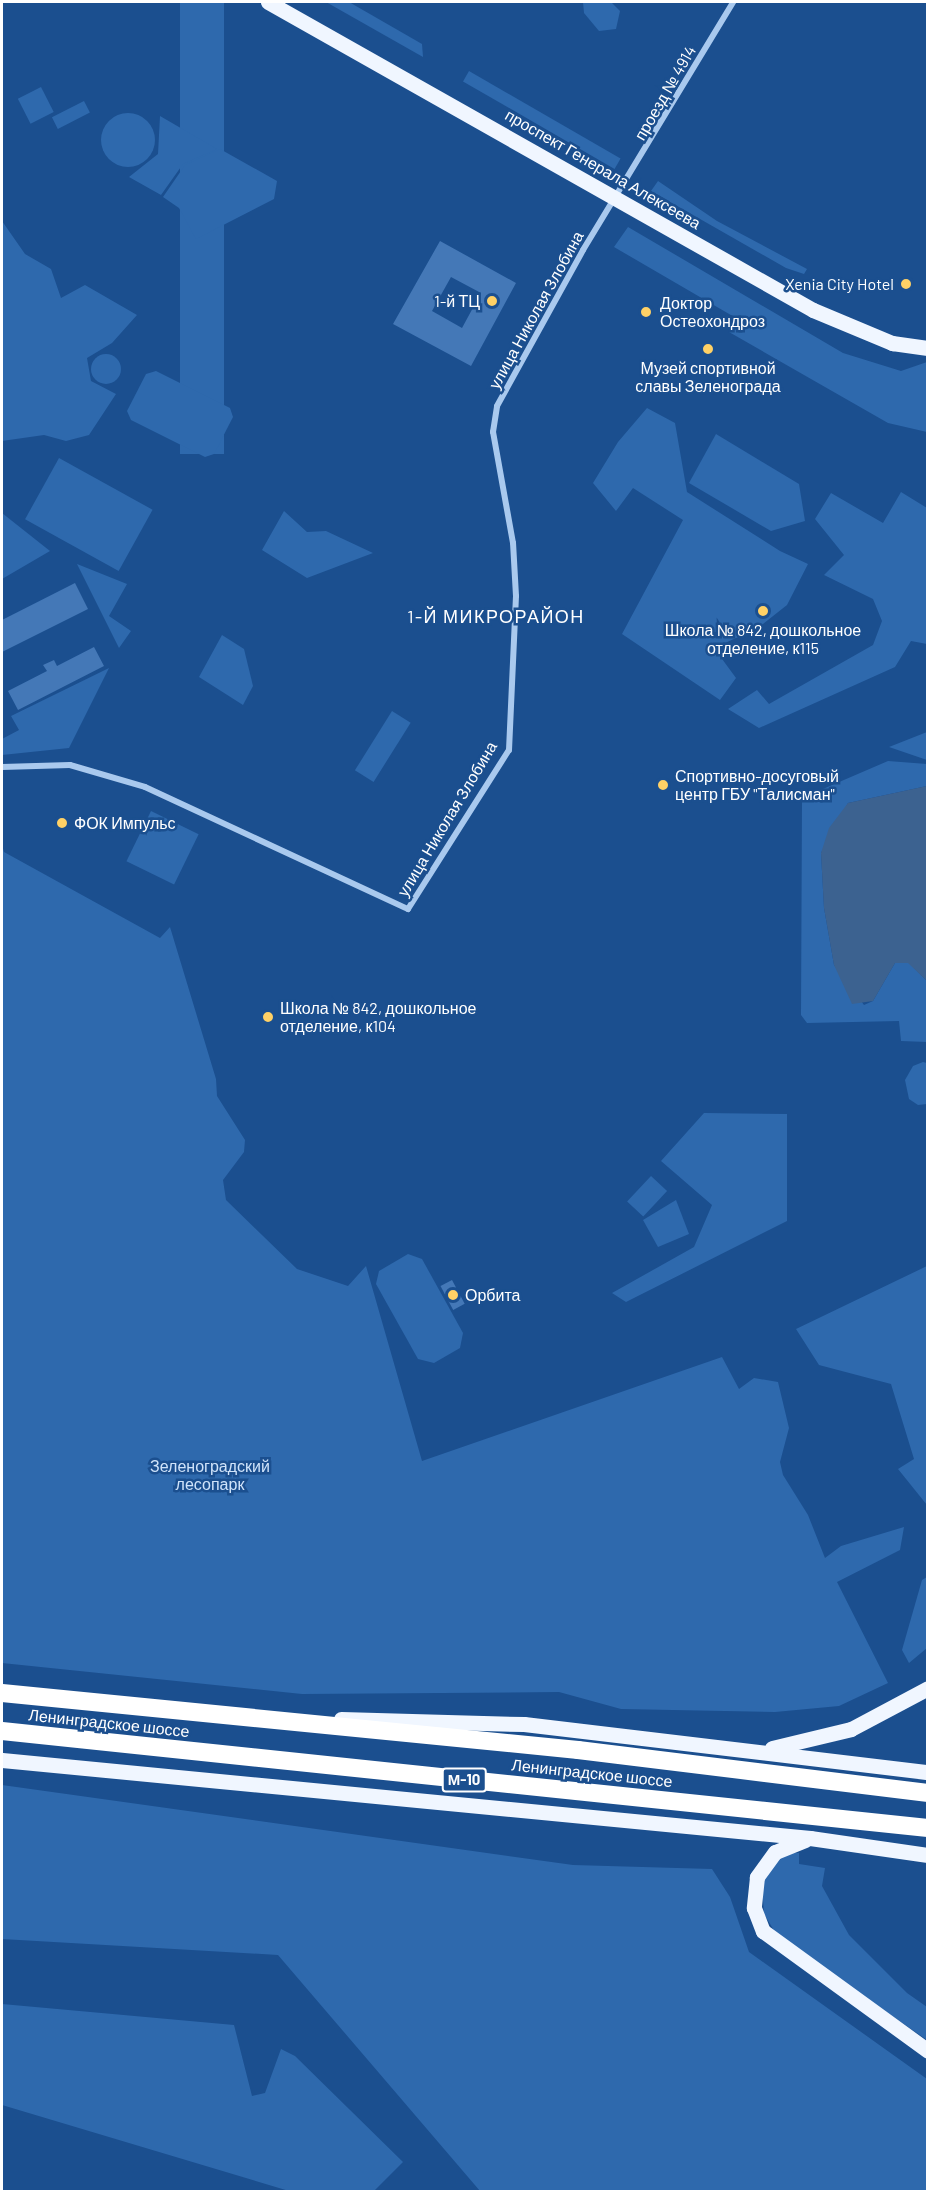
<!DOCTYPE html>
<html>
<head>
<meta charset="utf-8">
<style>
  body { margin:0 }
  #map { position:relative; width:929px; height:2193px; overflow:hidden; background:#1b4f8f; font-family:Barlow,sans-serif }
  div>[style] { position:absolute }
  .green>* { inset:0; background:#2e69ad; transform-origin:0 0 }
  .round { border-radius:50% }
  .water>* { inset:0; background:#3c6290 }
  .building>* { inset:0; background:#4478b7; transform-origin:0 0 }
  .street>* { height:6px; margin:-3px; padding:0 3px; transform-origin:3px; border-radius:3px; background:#a9c9ee }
  .primary>* { height:15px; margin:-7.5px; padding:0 7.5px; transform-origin:7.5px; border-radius:7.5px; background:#f0f6ff }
  .highway>* { height:18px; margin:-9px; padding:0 9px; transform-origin:9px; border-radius:9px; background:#fff }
  .dots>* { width:16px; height:16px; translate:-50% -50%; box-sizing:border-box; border:3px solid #1b4f8f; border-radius:50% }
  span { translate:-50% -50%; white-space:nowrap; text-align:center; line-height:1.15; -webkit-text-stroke:5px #1b4f8f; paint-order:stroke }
  .shield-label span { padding:2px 4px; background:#1b4f8f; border:2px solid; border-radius:4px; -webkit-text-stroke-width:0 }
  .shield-label { font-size:15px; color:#fff; font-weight:700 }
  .street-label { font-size:16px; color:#fff }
  .poi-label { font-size:16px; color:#fff }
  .right { translate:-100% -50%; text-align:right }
  .left { translate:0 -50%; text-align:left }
  .park-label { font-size:16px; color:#cfe3fa }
  .neighbourhood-label { font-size:18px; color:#fff; letter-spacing:1.5px }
  .frame { position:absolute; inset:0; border:3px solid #fff; pointer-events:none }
</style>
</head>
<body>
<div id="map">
  <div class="green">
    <i style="left:180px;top:2px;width:44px;height:452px"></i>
    <i style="clip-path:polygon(326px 2px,349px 2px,422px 44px,423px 57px)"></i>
    <i style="clip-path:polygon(583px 2px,611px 2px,620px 11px,616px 29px,599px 31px,584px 13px)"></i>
    <i style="left:469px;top:71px;width:175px;height:12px;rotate:30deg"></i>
    <i style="left:41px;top:87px;width:28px;height:26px;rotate:63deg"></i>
    <i style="left:84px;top:101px;width:13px;height:36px;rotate:63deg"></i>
    <i class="round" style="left:101px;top:113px;width:54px;height:54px"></i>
    <i style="clip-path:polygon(160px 116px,217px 149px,183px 164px,161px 195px,129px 177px,158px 154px)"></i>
    <i style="clip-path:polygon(220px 149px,277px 181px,274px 199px,196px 239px,179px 208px,163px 197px,185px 165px)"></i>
    <i style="clip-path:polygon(658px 181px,717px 221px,807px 269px,804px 274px,786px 268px,651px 191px)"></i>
    <i style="clip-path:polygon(2px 221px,25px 254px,51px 269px,61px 298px,85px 285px,137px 315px,112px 343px,87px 358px,91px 381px,116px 394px,89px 435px,66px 441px,44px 435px,2px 441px)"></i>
    <i style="clip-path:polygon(628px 227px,843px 353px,901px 371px,927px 362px,927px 432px,888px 423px,729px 332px,736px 318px,614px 247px)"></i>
    <i class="round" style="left:91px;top:354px;width:30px;height:30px"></i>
    <i style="clip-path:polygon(156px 371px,230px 408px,233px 417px,214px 454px,205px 457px,131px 420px,127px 411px,146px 374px)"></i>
    <i style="clip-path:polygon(647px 408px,675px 423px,687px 492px,780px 551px,808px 564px,787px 605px,758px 628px,714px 648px,736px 678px,720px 700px,622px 634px,683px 520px,633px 488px,616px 511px,593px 483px,618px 442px)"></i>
    <i style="clip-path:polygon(716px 434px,799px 484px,805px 521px,771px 531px,689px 483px)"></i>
    <i style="left:59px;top:458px;width:107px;height:70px;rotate:29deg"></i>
    <i style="clip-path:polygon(901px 492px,927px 508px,927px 644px,911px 641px,895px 667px,759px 728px,728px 709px,757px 690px,769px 704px,873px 645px,882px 621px,873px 599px,824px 575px,844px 555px,815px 519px,831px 493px,883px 523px)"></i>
    <i style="clip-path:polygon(284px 511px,307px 532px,326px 531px,373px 553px,307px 578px,262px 550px)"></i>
    <i style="clip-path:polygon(2px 513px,50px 551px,2px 579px)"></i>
    <i style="clip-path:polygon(77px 564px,127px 584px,109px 616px,131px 631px,119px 648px)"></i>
    <i style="clip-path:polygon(222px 635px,244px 649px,253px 686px,243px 705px,199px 677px)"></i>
    <i style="clip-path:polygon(109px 668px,69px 748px,2px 755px,2px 739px,19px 730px,11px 716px)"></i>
    <i style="left:392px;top:711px;width:22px;height:70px;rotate:32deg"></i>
    <i style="clip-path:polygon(927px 732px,927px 760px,889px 747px)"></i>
    <i style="clip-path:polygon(888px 761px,927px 764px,927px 786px,848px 803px,821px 853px,824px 908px,834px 965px,864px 1005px,873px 1001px,895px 963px,908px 962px,927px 981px,927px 1042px,901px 1041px,899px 1021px,807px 1023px,801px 1015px,802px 798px)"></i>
    <i style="left:151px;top:811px;width:53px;height:56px;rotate:26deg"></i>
    <i style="clip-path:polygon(2px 845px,4px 852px,160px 938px,170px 927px,216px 1079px,217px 1096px,245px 1140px,244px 1152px,223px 1180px,226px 1200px,297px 1269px,348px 1286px,366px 1266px,422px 1461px,722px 1357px,739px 1389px,754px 1378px,778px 1382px,789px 1428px,780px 1462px,783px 1475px,808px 1515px,825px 1558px,841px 1546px,904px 1527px,900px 1550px,837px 1582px,888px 1683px,839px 1706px,775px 1712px,621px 1709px,559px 1692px,302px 1694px,2px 1663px)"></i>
    <i style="clip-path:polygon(923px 1062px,927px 1063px,927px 1104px,918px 1105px,909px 1099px,905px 1080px,913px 1066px)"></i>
    <i style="clip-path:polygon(704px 1113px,787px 1114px,787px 1221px,626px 1302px,612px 1293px,694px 1247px,712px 1205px,661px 1161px)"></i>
    <i style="left:651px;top:1176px;width:22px;height:35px;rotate:43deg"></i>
    <i style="clip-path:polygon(676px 1200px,689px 1234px,658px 1247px,643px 1220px)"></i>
    <i style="clip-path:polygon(408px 1254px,422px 1259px,463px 1333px,460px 1348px,434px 1363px,418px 1359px,376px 1284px,379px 1271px)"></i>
    <i style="clip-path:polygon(927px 1266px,927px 1505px,898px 1469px,914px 1459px,891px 1384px,819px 1365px,796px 1329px)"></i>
    <i style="clip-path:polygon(927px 1577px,927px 1648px,909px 1663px,902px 1650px,922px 1580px)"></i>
    <i style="clip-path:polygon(2px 1785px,573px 1865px,712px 1869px,730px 1897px,749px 1952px,927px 2079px,927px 2191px,480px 2191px,278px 1955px,2px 1939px)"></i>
    <i style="clip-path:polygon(789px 1853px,799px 1853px,799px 1864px,825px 1868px,822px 1886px,849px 1935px,907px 1993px,927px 2007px,927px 2040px,778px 1937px,764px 1914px,762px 1883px,773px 1863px)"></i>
    <i style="clip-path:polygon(2px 2004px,234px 2025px,252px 2096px,265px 2093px,281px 2049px,295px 2056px,403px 2162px,374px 2191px,289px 2191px,2px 2105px)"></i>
  </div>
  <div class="water">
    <i style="clip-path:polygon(927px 786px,927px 981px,908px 963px,895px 963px,873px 1001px,852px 1004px,834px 965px,824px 908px,821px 853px,829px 828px,848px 803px)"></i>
  </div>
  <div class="building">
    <i style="clip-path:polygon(evenodd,440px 241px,516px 283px,471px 366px,393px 324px,440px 241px,451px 277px,481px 293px,462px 328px,432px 311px,451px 277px)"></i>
    <i style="clip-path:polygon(75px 583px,88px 609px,2px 652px,2px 620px)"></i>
    <i style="clip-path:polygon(94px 647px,104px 666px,18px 710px,8px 691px,47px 671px,43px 665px,54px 660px,57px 666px)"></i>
    <i style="left:452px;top:1280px;width:27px;height:13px;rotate:62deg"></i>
  </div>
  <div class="street">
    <i style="left:2px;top:767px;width:68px;rotate:-1.7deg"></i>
    <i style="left:70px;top:765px;width:78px;rotate:16.3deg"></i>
    <i style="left:145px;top:787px;width:290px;rotate:24.9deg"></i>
    <i style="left:408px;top:909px;width:188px;rotate:-57.6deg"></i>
    <i style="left:509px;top:750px;width:154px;rotate:-87.4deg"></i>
    <i style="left:516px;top:596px;width:53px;rotate:-93.2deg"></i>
    <i style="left:513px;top:543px;width:113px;rotate:-100.2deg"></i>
    <i style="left:493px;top:432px;width:26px;rotate:-81deg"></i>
    <i style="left:497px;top:406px;width:178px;rotate:-61.1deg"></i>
    <i style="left:583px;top:250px;width:290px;rotate:-58.8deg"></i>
  </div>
  <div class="primary">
    <i style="left:268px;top:2px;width:626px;rotate:29.47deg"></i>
    <i style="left:813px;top:310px;width:86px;rotate:22.7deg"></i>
    <i style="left:892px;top:343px;width:36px;rotate:8deg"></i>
    <i style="left:341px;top:1719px;width:183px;rotate:1.6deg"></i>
    <i style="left:524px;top:1724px;width:407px;rotate:6.8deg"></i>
    <i style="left:772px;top:1748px;width:81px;rotate:-13.5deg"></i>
    <i style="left:851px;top:1729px;width:87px;rotate:-28deg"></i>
    <i style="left:2px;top:1760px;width:812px;rotate:5.51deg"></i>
    <i style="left:810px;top:1838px;width:119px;rotate:8.2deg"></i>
    <i style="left:805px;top:1840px;width:32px;rotate:158deg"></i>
    <i style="left:775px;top:1852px;width:31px;rotate:126deg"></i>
    <i style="left:757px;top:1877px;width:31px;rotate:96deg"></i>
    <i style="left:754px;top:1908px;width:25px;rotate:69deg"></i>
    <i style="left:763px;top:1931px;width:204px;rotate:36deg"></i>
  </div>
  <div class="highway">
    <i style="left:2px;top:1693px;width:579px;rotate:5.65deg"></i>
    <i style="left:578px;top:1750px;width:353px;rotate:7deg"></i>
    <i style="left:2px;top:1731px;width:931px;rotate:5.98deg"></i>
  </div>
  <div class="dots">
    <i style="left:906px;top:284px;background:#ffd166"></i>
    <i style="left:492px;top:301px;background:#ffd166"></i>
    <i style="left:646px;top:312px;background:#ffd166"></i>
    <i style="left:708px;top:349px;background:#ffd166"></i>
    <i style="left:763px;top:611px;background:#ffd166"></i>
    <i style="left:663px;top:785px;background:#ffd166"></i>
    <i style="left:62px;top:823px;background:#ffd166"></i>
    <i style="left:268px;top:1017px;background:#ffd166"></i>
    <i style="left:453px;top:1295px;background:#ffd166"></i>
  </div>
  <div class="shield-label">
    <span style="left:464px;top:1780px">М-10</span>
  </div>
  <div class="street-label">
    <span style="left:665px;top:93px;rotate:-60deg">проезд № 4914</span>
    <span style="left:603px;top:169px;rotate:30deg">проспект Генерала Алексеева</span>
    <span style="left:536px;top:310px;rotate:-61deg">улица Николая Злобина</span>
    <span style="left:447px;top:819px;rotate:-59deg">улица Николая Злобина</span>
    <span style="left:109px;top:1723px;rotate:6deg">Ленинградское шоссе</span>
    <span style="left:592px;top:1773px;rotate:6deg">Ленинградское шоссе</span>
  </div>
  <div class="poi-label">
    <span class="right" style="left:894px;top:284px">Xenia City Hotel</span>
    <span class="right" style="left:480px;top:301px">1-й ТЦ</span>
    <span class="left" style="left:660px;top:312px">Доктор<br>Остеохондроз</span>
    <span style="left:708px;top:377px">Музей спортивной<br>славы Зеленограда</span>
    <span style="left:763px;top:639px">Школа № 842, дошкольное<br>отделение, к115</span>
    <span class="left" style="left:675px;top:785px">Спортивно-досуговый<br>центр ГБУ "Талисман"</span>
    <span class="left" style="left:74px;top:823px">ФОК Импульс</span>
    <span class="left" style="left:280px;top:1017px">Школа № 842, дошкольное<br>отделение, к104</span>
    <span class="left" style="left:465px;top:1295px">Орбита</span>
  </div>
  <div class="park-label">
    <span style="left:210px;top:1475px">Зеленоградский<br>лесопарк</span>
  </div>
  <div class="neighbourhood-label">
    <span style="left:496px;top:616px">1-Й МИКРОРАЙОН</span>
  </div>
  <div class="frame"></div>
</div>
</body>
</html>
